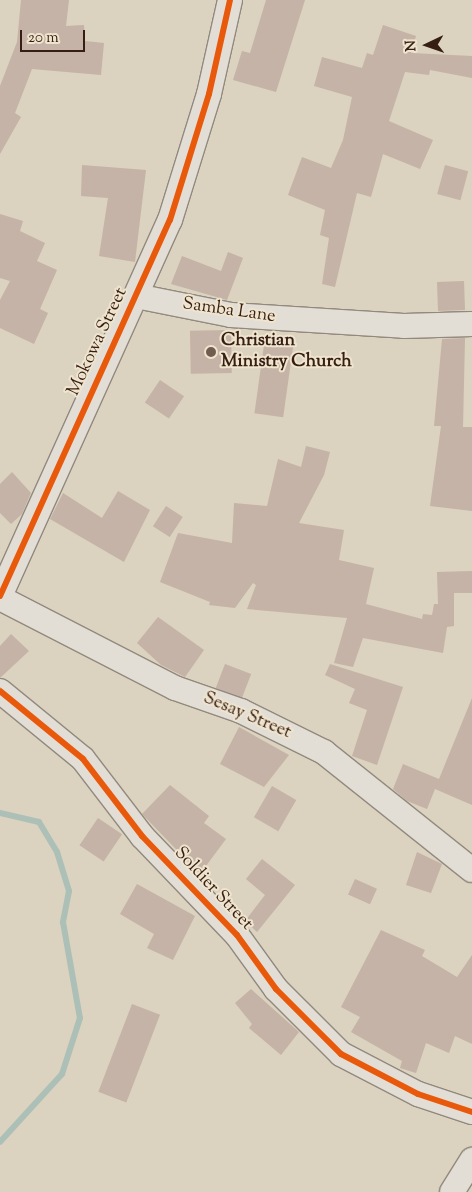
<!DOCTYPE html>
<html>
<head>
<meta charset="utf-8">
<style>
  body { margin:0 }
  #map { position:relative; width:472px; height:1192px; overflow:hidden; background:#dbd2bf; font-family:"Sorts Mill Goudy",serif }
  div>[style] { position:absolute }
  .stream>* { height:6px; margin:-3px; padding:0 3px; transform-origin:3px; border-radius:3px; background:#acc0b7 }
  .building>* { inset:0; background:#c4b3a6; transform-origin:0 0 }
  .roads { filter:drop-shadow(1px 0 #92897e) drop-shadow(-1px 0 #92897e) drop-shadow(0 1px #92897e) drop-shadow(0 -1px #92897e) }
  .minor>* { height:24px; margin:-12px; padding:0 12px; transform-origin:12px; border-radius:12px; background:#e3ded5 }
  .cycleway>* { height:6px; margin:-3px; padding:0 3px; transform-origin:3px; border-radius:3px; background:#e8590c }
  .dots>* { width:14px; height:14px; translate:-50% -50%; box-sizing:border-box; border:2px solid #efe4ce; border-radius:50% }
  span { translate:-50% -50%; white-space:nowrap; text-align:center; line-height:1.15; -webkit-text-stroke:4px #efe4ce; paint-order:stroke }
  .street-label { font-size:18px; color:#371e13 }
  .poi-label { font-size:18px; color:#371e13; font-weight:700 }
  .left { translate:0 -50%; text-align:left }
  .north { position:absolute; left:402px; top:20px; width:50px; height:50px; -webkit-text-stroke:4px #efe4ce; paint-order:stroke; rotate:267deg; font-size:14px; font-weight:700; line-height:20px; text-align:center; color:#371e13 }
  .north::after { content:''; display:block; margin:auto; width:18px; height:22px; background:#371e13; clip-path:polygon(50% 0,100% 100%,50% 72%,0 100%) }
  .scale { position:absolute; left:20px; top:30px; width:65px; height:22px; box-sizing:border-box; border:2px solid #371e13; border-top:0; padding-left:6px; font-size:15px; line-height:18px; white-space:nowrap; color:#371e13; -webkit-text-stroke:4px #efe4ce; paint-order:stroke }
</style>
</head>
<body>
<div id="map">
  <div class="stream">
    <i style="left:0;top:813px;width:40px;rotate:13deg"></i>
    <i style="left:39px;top:822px;width:35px;rotate:59deg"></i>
    <i style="left:57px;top:852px;width:41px;rotate:72.9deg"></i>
    <i style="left:69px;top:891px;width:32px;rotate:101deg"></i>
    <i style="left:63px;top:922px;width:97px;rotate:80deg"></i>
    <i style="left:80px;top:1018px;width:59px;rotate:107.8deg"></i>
    <i style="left:62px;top:1074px;width:92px;rotate:132.4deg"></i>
  </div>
  <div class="building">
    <i style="clip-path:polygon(21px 0,69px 0,66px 26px,84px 25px,85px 41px,104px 43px,101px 75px,32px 69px,15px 113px,21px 117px,0 154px,0 86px,17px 42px)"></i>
    <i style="clip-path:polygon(266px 0,305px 0,276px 92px,233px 80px,242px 51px,250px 53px)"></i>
    <i style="clip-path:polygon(383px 25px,416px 36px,411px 53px,472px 56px,472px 78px,430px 70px,429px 75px,405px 72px,389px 121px,433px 140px,420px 169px,383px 154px,371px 197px,357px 193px,335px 287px,322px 284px,329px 238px,320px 235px,325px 210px,288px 195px,302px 157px,331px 168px,343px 140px,352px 97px,314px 86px,322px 57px,362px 68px,367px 53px,373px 55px)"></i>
    <i style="clip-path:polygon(82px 165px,146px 170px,135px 262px,99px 256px,108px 198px,81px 196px)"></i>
    <i style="left:445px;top:165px;width:24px;height:30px;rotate:15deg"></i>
    <i style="clip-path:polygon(0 214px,23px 221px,20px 231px,45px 243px,37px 261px,57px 270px,40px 309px,48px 313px,34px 344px,0 328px,0 300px,10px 281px,0 278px)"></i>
    <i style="clip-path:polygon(228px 252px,243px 258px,227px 300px,171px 284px,182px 256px,221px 271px)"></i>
    <i style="left:464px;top:281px;width:29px;height:27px;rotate:88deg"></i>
    <i style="left:231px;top:330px;width:43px;height:41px;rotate:89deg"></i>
    <i style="left:265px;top:338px;width:29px;height:76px;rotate:8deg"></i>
    <i style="clip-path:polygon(465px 338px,463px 427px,472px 427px,472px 511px,430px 506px,441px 426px,434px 426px,442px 339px)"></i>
    <i style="left:160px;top:380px;width:29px;height:27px;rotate:34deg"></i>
    <i style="clip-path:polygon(306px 446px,330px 452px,324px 475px,299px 523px,344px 530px,339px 560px,374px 568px,366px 604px,422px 619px,423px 614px,432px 615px,434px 604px,438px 604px,437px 572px,472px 571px,472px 593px,454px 593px,454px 626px,447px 627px,443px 653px,363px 638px,353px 667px,334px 663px,347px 618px,247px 609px,256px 585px,253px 583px,235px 608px,209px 605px,210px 602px,160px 582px,178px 533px,232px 543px,234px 503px,267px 506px,278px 459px,301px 467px)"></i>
    <i style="clip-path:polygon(12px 472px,31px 493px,22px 514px,11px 524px,0 513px,0 484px)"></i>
    <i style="clip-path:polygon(118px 491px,150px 510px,124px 562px,50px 519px,63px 493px,102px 518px)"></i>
    <i style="left:166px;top:506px;width:20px;height:24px;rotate:33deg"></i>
    <i style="clip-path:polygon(158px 617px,204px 650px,185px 677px,161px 665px,137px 643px)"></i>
    <i style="clip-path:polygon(11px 634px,29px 651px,0 678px,0 646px)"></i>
    <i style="left:225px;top:664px;width:28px;height:26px;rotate:21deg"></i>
    <i style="clip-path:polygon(330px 664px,403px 687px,377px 765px,352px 756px,367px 710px,349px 703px,355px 689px,325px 675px)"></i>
    <i style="clip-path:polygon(472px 698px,472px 805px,435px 789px,427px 809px,407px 801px,393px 789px,403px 764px,439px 779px)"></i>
    <i style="clip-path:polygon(239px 727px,289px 755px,264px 787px,220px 764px)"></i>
    <i style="clip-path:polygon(170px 785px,209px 816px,204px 823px,226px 839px,200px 874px,142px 814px)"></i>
    <i style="left:272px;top:786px;width:28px;height:36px;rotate:30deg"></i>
    <i style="left:98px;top:818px;width:29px;height:33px;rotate:34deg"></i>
    <i style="clip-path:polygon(417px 852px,442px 864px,431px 893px,406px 885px)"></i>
    <i style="clip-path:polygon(262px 859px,295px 885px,257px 932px,245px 921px,265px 895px,246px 879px)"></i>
    <i style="left:355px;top:879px;width:24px;height:17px;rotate:24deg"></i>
    <i style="clip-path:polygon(137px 884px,195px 916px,173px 960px,147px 948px,154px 934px,120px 914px)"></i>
    <i style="clip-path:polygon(381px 930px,425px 950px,422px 956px,457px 977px,472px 955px,472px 1044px,455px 1036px,449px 1053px,426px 1043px,416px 1073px,400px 1068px,402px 1061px,351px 1032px,360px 1017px,341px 1007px)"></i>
    <i style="clip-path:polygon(251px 989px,299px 1032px,281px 1055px,249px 1028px,252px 1024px,235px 1003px)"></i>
    <i style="left:132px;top:1004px;width:30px;height:94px;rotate:21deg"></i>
  </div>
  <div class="roads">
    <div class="minor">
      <i style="left:136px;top:296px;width:97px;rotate:11.3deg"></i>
      <i style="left:231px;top:315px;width:173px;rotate:3.6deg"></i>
      <i style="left:404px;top:326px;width:68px;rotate:-1.7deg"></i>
      <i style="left:0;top:596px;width:413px;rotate:-65.7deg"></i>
      <i style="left:170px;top:220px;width:132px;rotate:-72.8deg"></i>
      <i style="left:209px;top:94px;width:96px;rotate:-77.4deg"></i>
      <i style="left:0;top:598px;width:197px;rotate:27.2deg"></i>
      <i style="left:175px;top:688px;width:70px;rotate:19.2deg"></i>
      <i style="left:241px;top:711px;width:93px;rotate:26.3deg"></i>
      <i style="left:324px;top:752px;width:189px;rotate:38.6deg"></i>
      <i style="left:0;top:691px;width:107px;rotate:39.3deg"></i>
      <i style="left:83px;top:759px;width:97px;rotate:52.5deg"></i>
      <i style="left:142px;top:836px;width:137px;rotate:46.2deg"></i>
      <i style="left:237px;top:935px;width:67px;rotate:54.2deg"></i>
      <i style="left:276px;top:989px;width:92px;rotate:45deg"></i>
      <i style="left:341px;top:1054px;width:87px;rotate:27.5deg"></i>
      <i style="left:418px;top:1094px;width:57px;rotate:18.4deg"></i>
      <i style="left:452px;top:1192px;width:38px;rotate:-58deg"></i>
    </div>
  </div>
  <div class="cycleway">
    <i style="left:0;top:596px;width:413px;rotate:-65.7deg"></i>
    <i style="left:170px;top:220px;width:132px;rotate:-72.8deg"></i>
    <i style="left:209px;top:94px;width:96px;rotate:-77.4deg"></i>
    <i style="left:0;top:691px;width:107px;rotate:39.3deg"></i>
    <i style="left:83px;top:759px;width:97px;rotate:52.5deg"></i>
    <i style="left:142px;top:836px;width:137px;rotate:46.2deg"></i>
    <i style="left:237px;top:935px;width:67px;rotate:54.2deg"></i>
    <i style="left:276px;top:989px;width:92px;rotate:45deg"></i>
    <i style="left:341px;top:1054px;width:87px;rotate:27.5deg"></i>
    <i style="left:418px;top:1094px;width:57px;rotate:18.4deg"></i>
  </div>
  <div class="dots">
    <i style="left:211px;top:352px;background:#705d4f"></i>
  </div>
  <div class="street-label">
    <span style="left:229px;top:311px;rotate:8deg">Samba Lane</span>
    <span style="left:98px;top:342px;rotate:-65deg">Mokowa Street</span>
    <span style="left:247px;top:716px;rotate:23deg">Sesay Street</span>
    <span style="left:213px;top:889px;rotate:47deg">Soldier Street</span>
  </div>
  <div class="poi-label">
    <span class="left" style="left:221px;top:352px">Christian<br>Ministry Church</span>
  </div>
  <div class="north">N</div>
  <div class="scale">20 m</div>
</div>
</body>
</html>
